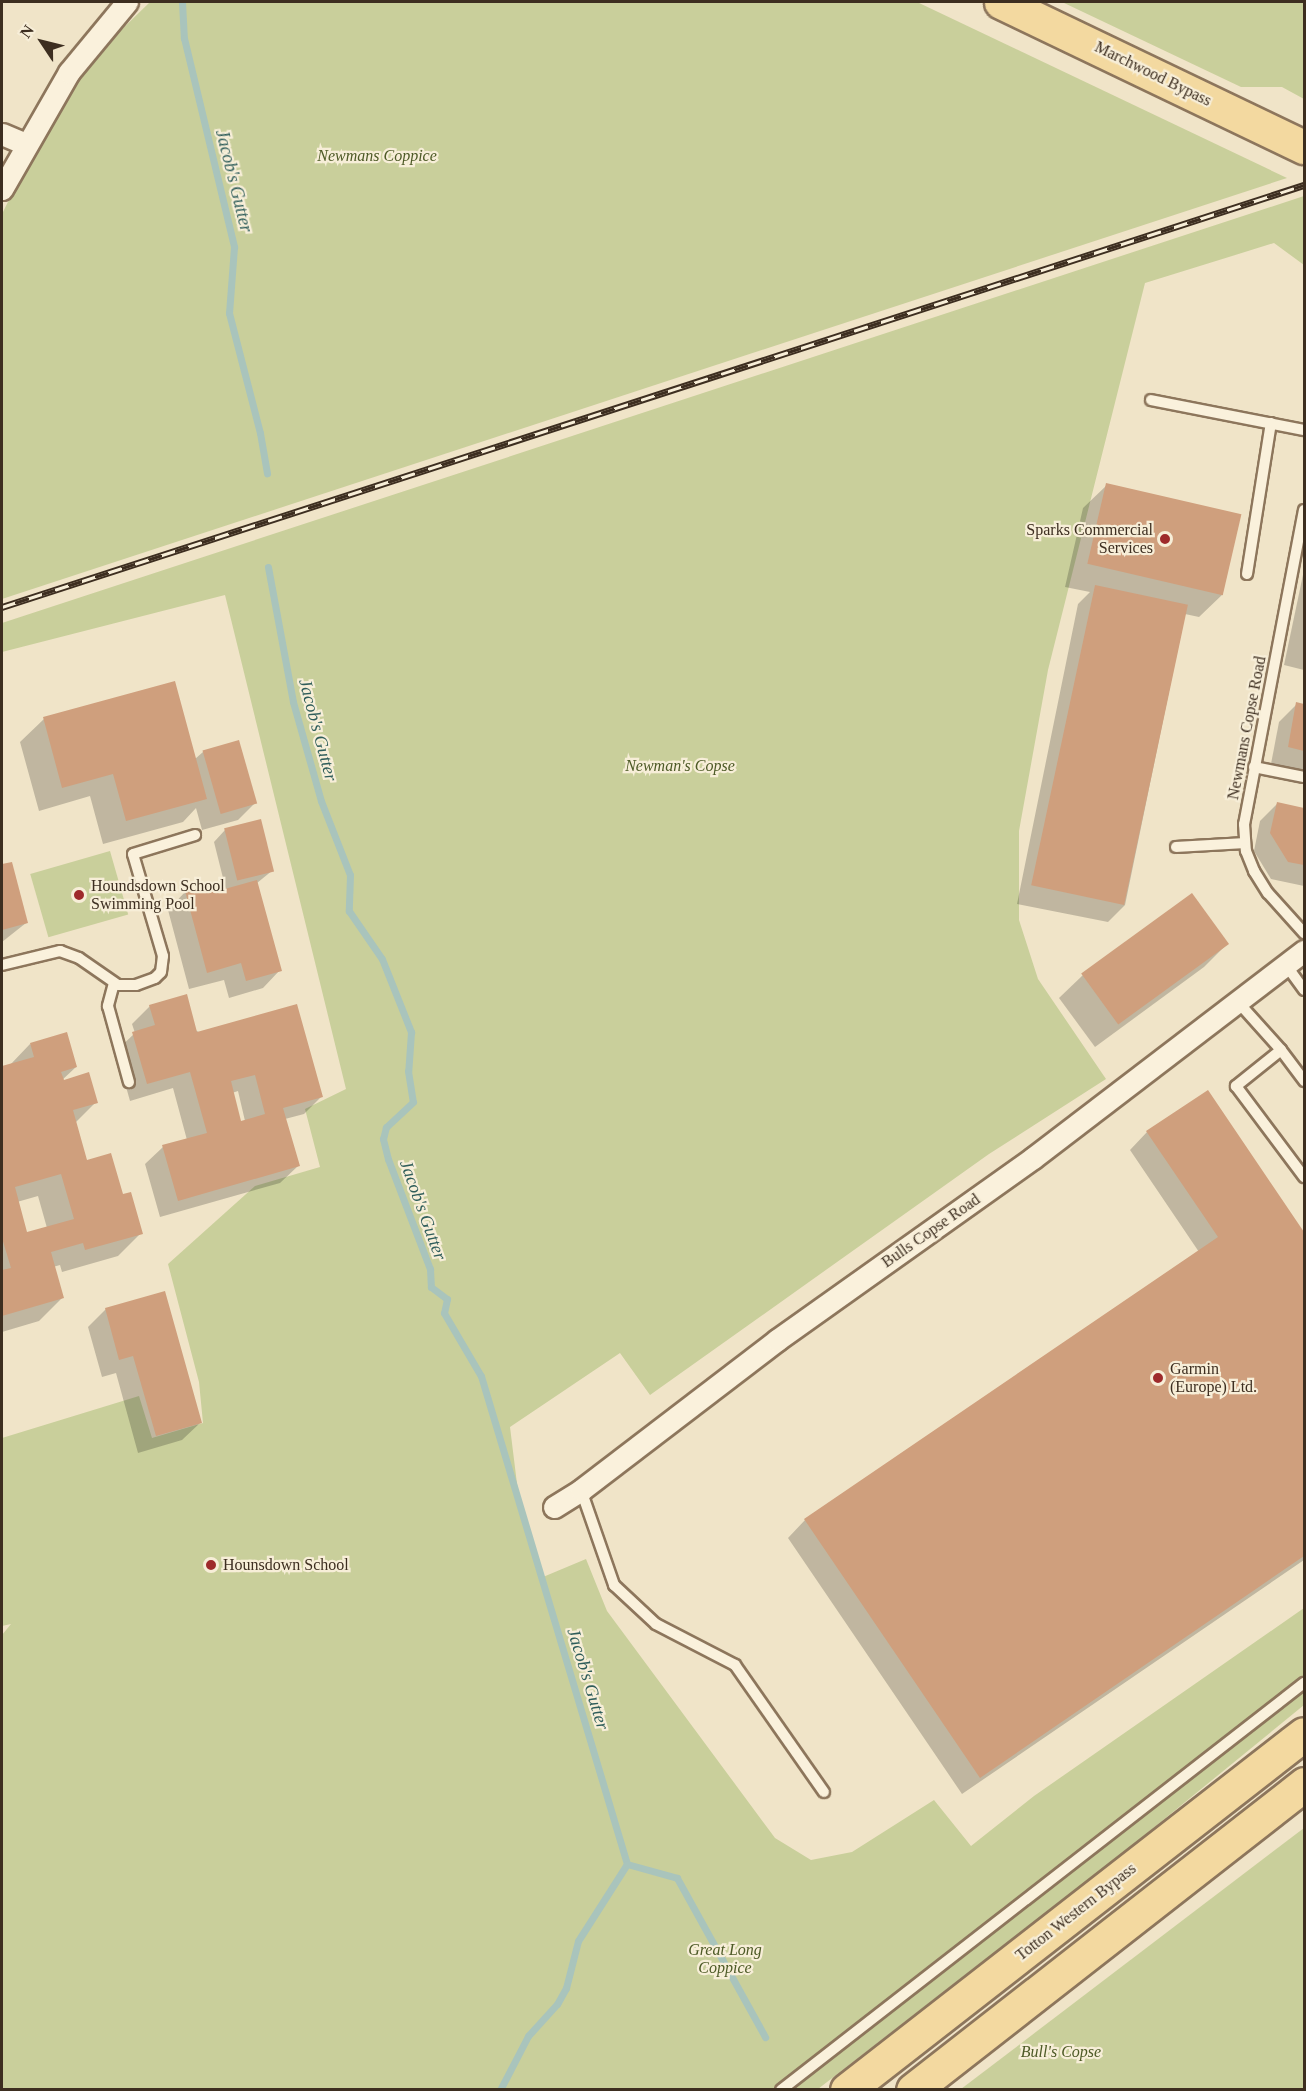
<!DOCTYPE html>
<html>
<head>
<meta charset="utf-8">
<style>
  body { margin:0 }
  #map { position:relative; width:1306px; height:2091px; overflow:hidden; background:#f0e4c8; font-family:Georgia,serif }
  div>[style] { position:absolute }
  .green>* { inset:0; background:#c9cf9b; transform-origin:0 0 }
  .shadow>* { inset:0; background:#0003 }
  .stream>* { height:7px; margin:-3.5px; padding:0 3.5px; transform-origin:3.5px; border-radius:3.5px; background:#a9c4bc }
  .building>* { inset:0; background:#cf9f7d; transform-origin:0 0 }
  .roads { filter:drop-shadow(2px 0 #8d765c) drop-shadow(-2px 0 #8d765c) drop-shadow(0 2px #8d765c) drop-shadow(0 -2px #8d765c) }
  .service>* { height:10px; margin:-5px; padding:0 5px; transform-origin:5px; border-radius:5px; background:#faf1dc }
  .minor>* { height:21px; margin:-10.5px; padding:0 10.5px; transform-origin:10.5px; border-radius:10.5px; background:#faf1dc }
  .primary>* { height:33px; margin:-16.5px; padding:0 16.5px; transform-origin:16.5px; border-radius:16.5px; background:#f3d9a0 }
  .rail>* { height:7px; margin-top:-3.5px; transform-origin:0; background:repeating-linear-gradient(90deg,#f7eed8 0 14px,#3d2e20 0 28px); box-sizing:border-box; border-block:2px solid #3d2e20 }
  .dots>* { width:16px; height:16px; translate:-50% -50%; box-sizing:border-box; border:3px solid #f7eed8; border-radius:50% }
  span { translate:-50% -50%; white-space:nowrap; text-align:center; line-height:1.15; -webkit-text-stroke:4.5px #f7eed8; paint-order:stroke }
  .street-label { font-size:16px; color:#3d2e20 }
  .park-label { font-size:16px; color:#4d5a26; font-style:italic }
  .poi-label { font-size:16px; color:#3d2e20 }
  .right { translate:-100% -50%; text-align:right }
  .left { translate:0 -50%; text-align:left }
  .water-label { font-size:18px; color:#2f5d5a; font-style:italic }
  .frame { position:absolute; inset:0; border:3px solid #3d2e20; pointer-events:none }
  .north { position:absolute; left:12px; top:12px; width:60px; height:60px; -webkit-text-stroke:4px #f7eed8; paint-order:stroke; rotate:305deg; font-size:16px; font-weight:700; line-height:24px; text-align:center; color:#3d2e20 }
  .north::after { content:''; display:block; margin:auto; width:21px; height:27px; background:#3d2e20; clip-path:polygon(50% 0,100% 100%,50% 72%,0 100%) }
</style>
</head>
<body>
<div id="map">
  <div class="green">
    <i style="clip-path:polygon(150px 2px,917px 2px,1287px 178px,2px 599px,2px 214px,39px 139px,76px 83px,113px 38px)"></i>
    <i style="clip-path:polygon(1062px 2px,1304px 2px,1304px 99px,1282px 87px,1241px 87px)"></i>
    <i style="clip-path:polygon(1304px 196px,1304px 265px,1274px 243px,1145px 283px,1048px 670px,1019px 831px,1019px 920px,1038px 979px,1106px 1079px,989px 1154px,650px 1395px,620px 1353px,510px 1427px,519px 1500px,543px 1577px,586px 1559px,607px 1611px,775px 1838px,811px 1860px,852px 1852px,934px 1800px,971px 1846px,1034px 1796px,1304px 1608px,1304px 1705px,1124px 1852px,818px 2089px,2px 2089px,2px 1635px,11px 1624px,2px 1626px,2px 1438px,139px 1396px,152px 1438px,203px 1423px,199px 1382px,168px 1264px,255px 1186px,320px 1167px,305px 1109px,346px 1089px,225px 595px,2px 652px,2px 623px)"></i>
    <i style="left:110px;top:851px;width:66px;height:83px;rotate:74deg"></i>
    <i style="clip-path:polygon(1304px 1828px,1304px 2089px,961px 2089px)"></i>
  </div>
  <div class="shadow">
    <i style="clip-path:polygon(1107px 485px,1223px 594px,1199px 617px,1185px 614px,1125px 905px,1108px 922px,1017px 904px,1078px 604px,1090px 592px,1065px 587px,1083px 508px)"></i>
    <i style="clip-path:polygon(1304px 570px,1304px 670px,1284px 665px)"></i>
    <i style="clip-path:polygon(1297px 704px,1304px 706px,1304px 771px,1271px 764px,1279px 722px)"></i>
    <i style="clip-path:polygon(44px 719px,195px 759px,203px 752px,255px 803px,238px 820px,202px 830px,196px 808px,183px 822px,103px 844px,90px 796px,39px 811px,20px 742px)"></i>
    <i style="clip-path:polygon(1277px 804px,1304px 809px,1304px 886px,1271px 879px,1254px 851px,1260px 821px)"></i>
    <i style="clip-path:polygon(225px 830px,273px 870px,257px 883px,280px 970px,263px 988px,229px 998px,224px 980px,189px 989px,168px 910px,185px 892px,211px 886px,213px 894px,226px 890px,214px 842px)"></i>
    <i style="clip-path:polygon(11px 864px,26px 923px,2px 942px,2px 866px)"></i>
    <i style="clip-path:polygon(1191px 895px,1227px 944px,1204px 967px,1095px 1047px,1059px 998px,1083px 975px)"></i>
    <i style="clip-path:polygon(evenodd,150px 1006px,321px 1097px,304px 1114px,285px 1119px,298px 1166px,280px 1183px,160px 1217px,145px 1164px,163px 1147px,187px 1140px,173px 1088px,130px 1101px,116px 1051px,135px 1033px,132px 1024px,150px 1006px,238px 1091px,245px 1121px,240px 1123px,232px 1093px,238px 1091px)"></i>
    <i style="clip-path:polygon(evenodd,30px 1044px,76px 1067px,60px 1082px,96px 1102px,75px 1123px,86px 1162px,122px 1195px,141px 1233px,118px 1256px,62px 1272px,60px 1265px,53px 1267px,62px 1298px,39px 1321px,2px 1332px,2px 1068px,9px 1066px,30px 1044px,38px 1196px,47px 1228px,26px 1234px,17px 1202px,38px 1196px)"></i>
    <i style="clip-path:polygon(1207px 1092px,1304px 1235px,1304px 1560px,962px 1794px,788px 1538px,805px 1520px,1199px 1252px,1130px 1150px,1147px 1132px)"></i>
    <i style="clip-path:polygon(106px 1309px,200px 1423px,182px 1440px,138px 1453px,116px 1373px,102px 1377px,88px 1327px)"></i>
  </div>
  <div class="stream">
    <i style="left:182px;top:2px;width:36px;rotate:87deg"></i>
    <i style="left:184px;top:38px;width:215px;rotate:76.5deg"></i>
    <i style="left:234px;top:247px;width:66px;rotate:94.3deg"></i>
    <i style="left:229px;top:313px;width:124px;rotate:75.5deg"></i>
    <i style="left:260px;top:433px;width:41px;rotate:80.1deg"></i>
    <i style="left:268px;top:567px;width:137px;rotate:79.5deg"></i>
    <i style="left:293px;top:702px;width:103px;rotate:74.2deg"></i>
    <i style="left:321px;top:801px;width:79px;rotate:68.6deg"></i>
    <i style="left:350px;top:875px;width:36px;rotate:92deg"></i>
    <i style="left:349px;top:911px;width:58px;rotate:55.5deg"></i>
    <i style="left:382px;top:959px;width:79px;rotate:68.3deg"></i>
    <i style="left:411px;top:1032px;width:39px;rotate:94deg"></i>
    <i style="left:408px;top:1071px;width:31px;rotate:81deg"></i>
    <i style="left:413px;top:1102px;width:37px;rotate:137deg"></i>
    <i style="left:386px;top:1127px;width:12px;rotate:104deg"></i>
    <i style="left:383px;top:1139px;width:21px;rotate:76deg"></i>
    <i style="left:388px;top:1159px;width:118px;rotate:69.1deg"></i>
    <i style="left:430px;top:1269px;width:18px;rotate:87deg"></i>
    <i style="left:431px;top:1287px;width:20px;rotate:37deg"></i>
    <i style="left:447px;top:1299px;width:14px;rotate:102deg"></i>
    <i style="left:444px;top:1313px;width:73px;rotate:59.6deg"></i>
    <i style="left:481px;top:1376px;width:509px;rotate:73.34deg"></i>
    <i style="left:627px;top:1864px;width:91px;rotate:122.5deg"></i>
    <i style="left:578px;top:1941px;width:49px;rotate:104.3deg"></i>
    <i style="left:566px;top:1988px;width:18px;rotate:119deg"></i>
    <i style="left:557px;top:2004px;width:43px;rotate:132.2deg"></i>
    <i style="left:528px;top:2036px;width:61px;rotate:117.4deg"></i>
    <i style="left:627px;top:1864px;width:52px;rotate:15.6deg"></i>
    <i style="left:677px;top:1878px;width:182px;rotate:61deg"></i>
  </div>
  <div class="building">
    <i style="left:1106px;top:483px;width:139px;height:83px;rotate:13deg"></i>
    <i style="left:1095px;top:585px;width:95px;height:307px;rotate:12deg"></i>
    <i style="clip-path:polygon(175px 681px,207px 799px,126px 821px,113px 774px,62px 788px,43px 717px)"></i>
    <i style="clip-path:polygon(1296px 702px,1304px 704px,1304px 751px,1288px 747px)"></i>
    <i style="left:239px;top:740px;width:66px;height:38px;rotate:74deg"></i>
    <i style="clip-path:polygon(1277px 802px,1304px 808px,1304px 865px,1288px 862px,1270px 833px)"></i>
    <i style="left:261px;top:819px;width:54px;height:38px;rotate:76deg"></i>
    <i style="clip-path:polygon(12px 862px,28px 923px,2px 930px,2px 864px)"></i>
    <i style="clip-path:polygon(257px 880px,282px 971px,246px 981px,241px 963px,207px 973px,185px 891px,212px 884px,214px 892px)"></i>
    <i style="left:1192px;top:893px;width:63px;height:137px;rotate:54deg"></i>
    <i style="clip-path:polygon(evenodd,187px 994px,197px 1032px,297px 1004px,323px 1097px,283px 1108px,300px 1166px,178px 1201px,162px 1145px,207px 1133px,190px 1072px,147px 1084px,132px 1032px,155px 1025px,149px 1005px,187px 994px,255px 1075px,265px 1114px,241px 1121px,231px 1081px,255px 1075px)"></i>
    <i style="clip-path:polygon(evenodd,67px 1032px,77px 1067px,61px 1072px,64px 1080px,89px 1072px,98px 1103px,73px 1110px,87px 1160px,111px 1153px,123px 1194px,131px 1192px,143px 1234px,85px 1250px,83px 1243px,51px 1252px,64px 1298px,2px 1316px,2px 1270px,11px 1268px,2px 1238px,2px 1066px,34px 1057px,30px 1043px,67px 1032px,61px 1174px,74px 1219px,27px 1232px,15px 1187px,61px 1174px)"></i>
    <i style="clip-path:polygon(1208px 1090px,1304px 1232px,1304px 1556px,980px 1778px,804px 1519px,1218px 1237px,1146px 1131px)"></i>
    <i style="clip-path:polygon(165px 1291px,202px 1423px,156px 1436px,133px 1356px,119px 1360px,105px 1308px)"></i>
  </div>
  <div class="roads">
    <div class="service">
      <i style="left:1151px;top:400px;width:156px;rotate:11.1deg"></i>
      <i style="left:1304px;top:510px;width:320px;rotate:100.8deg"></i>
      <i style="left:1244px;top:824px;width:27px;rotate:86deg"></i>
      <i style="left:1246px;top:851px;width:22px;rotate:68deg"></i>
      <i style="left:1254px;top:871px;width:26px;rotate:58deg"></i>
      <i style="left:1268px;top:893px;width:54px;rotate:48deg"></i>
      <i style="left:1247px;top:574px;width:153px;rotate:-81deg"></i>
      <i style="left:1254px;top:767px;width:51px;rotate:11.3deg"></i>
      <i style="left:1176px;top:847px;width:69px;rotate:-3.3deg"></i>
      <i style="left:2px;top:965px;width:60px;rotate:-13.6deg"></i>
      <i style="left:60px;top:951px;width:20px;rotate:20deg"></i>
      <i style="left:79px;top:958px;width:47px;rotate:34.7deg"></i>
      <i style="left:118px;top:985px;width:18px"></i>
      <i style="left:136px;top:985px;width:20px;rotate:-20deg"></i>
      <i style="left:155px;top:978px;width:8px;rotate:-45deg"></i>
      <i style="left:161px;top:972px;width:16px;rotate:-83deg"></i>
      <i style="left:163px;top:956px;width:106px;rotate:-106.4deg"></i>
      <i style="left:133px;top:854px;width:65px;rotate:-17deg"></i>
      <i style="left:1286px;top:965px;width:31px;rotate:54deg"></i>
      <i style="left:114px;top:983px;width:24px;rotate:105deg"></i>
      <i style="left:108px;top:1006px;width:79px;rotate:74.6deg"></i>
      <i style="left:1238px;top:1002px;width:64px;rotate:48.1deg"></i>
      <i style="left:1281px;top:1050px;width:58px;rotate:141.3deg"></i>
      <i style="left:1236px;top:1086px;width:114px;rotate:53.2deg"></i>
      <i style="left:1281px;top:1050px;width:39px;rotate:53deg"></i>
      <i style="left:581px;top:1490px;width:101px;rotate:70.8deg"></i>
      <i style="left:614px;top:1585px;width:57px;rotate:42.9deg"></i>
      <i style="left:656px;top:1624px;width:89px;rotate:27.4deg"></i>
      <i style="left:735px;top:1665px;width:155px;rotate:55deg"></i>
      <i style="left:781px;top:2090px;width:663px;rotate:-37.89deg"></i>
    </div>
    <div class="minor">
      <i style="left:2px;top:134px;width:25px;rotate:23deg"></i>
      <i style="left:2px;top:189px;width:135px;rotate:-60.2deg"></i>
      <i style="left:69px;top:72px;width:91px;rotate:-50.4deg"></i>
      <i style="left:554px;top:1507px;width:32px;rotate:-32deg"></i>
      <i style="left:581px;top:1490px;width:247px;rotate:-37.4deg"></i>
      <i style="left:777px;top:1340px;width:314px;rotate:-35.4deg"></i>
      <i style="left:1033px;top:1158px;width:341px;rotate:-37.4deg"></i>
    </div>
    <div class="primary">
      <i style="left:1001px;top:2px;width:336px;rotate:25.6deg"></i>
      <i style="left:847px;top:2090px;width:579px;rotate:-37.92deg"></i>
      <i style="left:913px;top:2090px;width:497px;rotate:-38deg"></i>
    </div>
  </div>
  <div class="rail">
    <i style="left:2px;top:607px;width:1369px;rotate:-17.96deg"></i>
  </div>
  <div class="dots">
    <i style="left:1165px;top:539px;background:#9e2a2b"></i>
    <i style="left:79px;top:895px;background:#9e2a2b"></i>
    <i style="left:1158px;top:1378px;background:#9e2a2b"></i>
    <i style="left:211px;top:1565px;background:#9e2a2b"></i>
  </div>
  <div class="street-label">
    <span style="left:1153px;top:74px;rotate:26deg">Marchwood Bypass</span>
    <span style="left:1247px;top:728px;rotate:-79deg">Newmans Copse Road</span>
    <span style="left:931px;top:1231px;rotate:-35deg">Bulls Copse Road</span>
    <span style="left:1076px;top:1912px;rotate:-38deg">Totton Western Bypass</span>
  </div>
  <div class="park-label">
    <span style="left:377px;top:156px">Newmans Coppice</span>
    <span style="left:680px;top:766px">Newman's Copse</span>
    <span style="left:725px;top:1959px">Great Long<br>Coppice</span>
    <span style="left:1061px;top:2052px">Bull's Copse</span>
  </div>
  <div class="poi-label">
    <span class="right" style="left:1153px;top:539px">Sparks Commercial<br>Services</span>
    <span class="left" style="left:91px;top:895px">Houndsdown School<br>Swimming Pool</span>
    <span class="left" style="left:1170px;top:1378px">Garmin<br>(Europe) Ltd.</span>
    <span class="left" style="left:223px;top:1565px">Hounsdown School</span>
  </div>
  <div class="water-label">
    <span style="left:234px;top:181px;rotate:76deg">Jacob's Gutter</span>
    <span style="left:318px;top:730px;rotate:75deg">Jacob's Gutter</span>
    <span style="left:423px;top:1210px;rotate:70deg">Jacob's Gutter</span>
    <span style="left:588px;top:1679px;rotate:73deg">Jacob's Gutter</span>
  </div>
  <div class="frame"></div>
  <div class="north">N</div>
</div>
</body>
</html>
